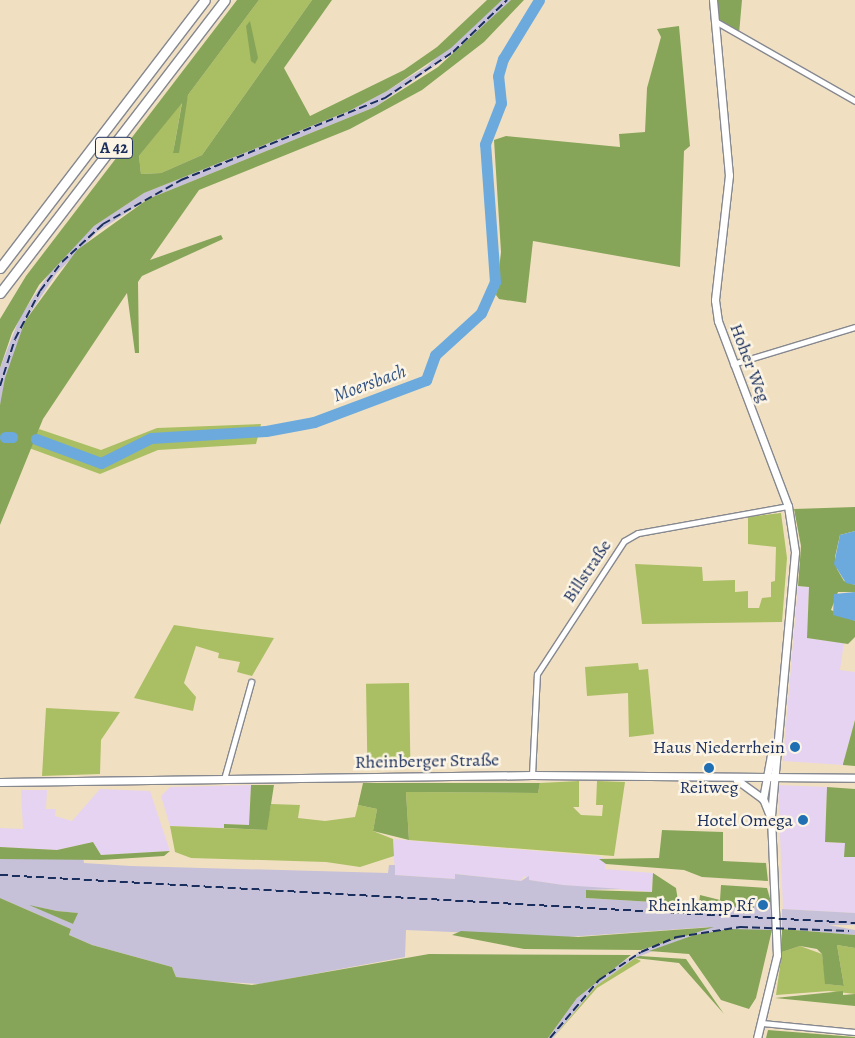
<!DOCTYPE html>
<html>
<head>
<meta charset="utf-8">
<style>
  body { margin:0 }
  #map { position:relative; width:855px; height:1038px; overflow:hidden; background:#f0e0c1; font-family:Alegreya,serif }
  div>[style] { position:absolute }
  .built>* { inset:0; background:#e5d3f1 }
  .industrial>* { inset:0; background:#c7c0d9 }
  .green>* { inset:0; background:#aabe63; transform-origin:0 0 }
  .forest>* { inset:0; background:#87a559 }
  .water>* { inset:0; background:#6caade }
  .river>* { height:11px; margin:-5.5px; padding:0 5.5px; transform-origin:5.5px; border-radius:5.5px; background:#6caade }
  .roads { filter:drop-shadow(1px 0 #868890) drop-shadow(-1px 0 #868890) drop-shadow(0 1px #868890) drop-shadow(0 -1px #868890) }
  .minor>* { height:5px; margin:-2.5px; padding:0 2.5px; transform-origin:2.5px; border-radius:2.5px; background:#fff }
  .secondary>* { height:7px; margin:-3.5px; padding:0 3.5px; transform-origin:3.5px; border-radius:3.5px; background:#fff }
  .motorway>* { height:9px; margin:-4.5px; padding:0 4.5px; transform-origin:4.5px; border-radius:4.5px; background:#fff }
  .rail>* { height:2px; margin-top:-1px; transform-origin:0; background:repeating-linear-gradient(90deg,#1b2f5e 0 8px,transparent 0 12px) }
  .dots>* { width:14px; height:14px; translate:-50% -50%; box-sizing:border-box; border:2px solid #fcf5e5; border-radius:50% }
  span { translate:-50% -50%; white-space:nowrap; text-align:center; line-height:1.15; -webkit-text-stroke:5px #fcf5e5; paint-order:stroke }
  .shield-label span { padding:1px 4px; background:#fcf5e5; border:1px solid; border-radius:4px; -webkit-text-stroke-width:0 }
  .shield-label { font-size:16px; color:#1b2f5e; font-weight:700 }
  .street-label { font-size:18px; color:#1b2f5e }
  .poi-label { font-size:18px; color:#1b2f5e }
  .right { translate:-100% -50%; text-align:right }
  .water-label { font-size:19px; color:#335484; font-style:italic }
</style>
</head>
<body>
<div id="map">
  <div class="built">
    <i style="clip-path:polygon(798px 586px,809px 587px,807px 638px,844px 643px,840px 670px,855px 672px,855px 720px,843px 765px,783px 761px)"></i>
    <i style="clip-path:polygon(251px 785px,249px 825px,225px 824px,224px 828px,170px 826px,161px 796px,170px 787px)"></i>
    <i style="clip-path:polygon(778px 785px,827px 787px,825px 842px,846px 843px,845px 856px,855px 857px,855px 913px,783px 909px)"></i>
    <i style="clip-path:polygon(100px 789px,150px 791px,170px 851px,101px 855px,93px 842px,57px 850px,0 847px,0 828px,23px 829px,21px 790px,47px 790px,46px 809px,56px 809px,55px 816px,72px 821px)"></i>
    <i style="clip-path:polygon(393px 839px,599px 856px,606px 860px,605px 869px,653px 873px,652px 892px,563px 885px,529px 880px,524px 876px,521px 881px,456px 874px,455px 879px,395px 875px)"></i>
  </div>
  <div class="industrial">
    <i style="clip-path:polygon(502px 0,511px 0,475px 38px,375px 107px,148px 199px,97px 232px,56px 274px,25px 321px,0 405px,0 368px,20px 317px,55px 265px,94px 226px,144px 193px,349px 111px,387px 91px,427px 66px)"></i>
    <i style="clip-path:polygon(evenodd,83px 857px,84px 863px,131px 866px,388px 873px,389px 865px,395px 865px,395px 875px,455px 879px,455px 874px,521px 881px,529px 876px,529px 880px,563px 885px,622px 889px,586px 890px,586px 898px,754px 908px,755px 902px,771px 902px,772px 930px,694px 935px,635px 958px,596px 986px,553px 1038px,548px 1038px,577px 998px,612px 968px,651px 945px,710px 927px,568px 937px,406px 930px,405px 957px,260px 984px,209px 981px,176px 977px,172px 967px,92px 945px,69px 935px,71px 929px,0 898px,0 859px,83px 857px,33px 906px,57px 911px,77px 913px,73px 924px,33px 906px)"></i>
    <i style="clip-path:polygon(782px 909px,855px 913px,855px 925px,829px 925px,855px 930px,855px 935px,782px 929px)"></i>
  </div>
  <div class="green">
    <i style="clip-path:polygon(259px 0,312px 0,202px 155px,161px 173px,141px 174px,139px 156px,182px 102px,173px 153px,188px 95px)"></i>
    <i style="clip-path:polygon(261px 424px,256px 444px,158px 450px,100px 474px,29px 448px,39px 429px,101px 450px,157px 428px)"></i>
    <i style="clip-path:polygon(781px 513px,787px 558px,782px 622px,642px 624px,635px 564px,702px 567px,703px 581px,735px 580px,735px 592px,748px 591px,748px 608px,759px 608px,762px 598px,771px 597px,771px 582px,775px 581px,776px 547px,748px 544px,748px 517px)"></i>
    <i style="clip-path:polygon(174px 625px,201px 629px,274px 638px,252px 676px,237px 672px,240px 662px,218px 658px,219px 653px,196px 646px,184px 683px,196px 697px,193px 711px,134px 698px)"></i>
    <i style="clip-path:polygon(638px 663px,639px 670px,648px 669px,654px 734px,629px 737px,628px 693px,587px 696px,585px 667px)"></i>
    <i style="left:409px;top:683px;width:84px;height:43px;rotate:89deg"></i>
    <i style="clip-path:polygon(46px 708px,120px 712px,101px 740px,100px 774px,42px 776px)"></i>
    <i style="clip-path:polygon(579px 781px,579px 807px,573px 807px,581px 815px,602px 816px,603px 805px,596px 805px,597px 781px,625px 782px,614px 856px,409px 840px,406px 792px,538px 793px,540px 783px)"></i>
    <i style="clip-path:polygon(271px 804px,300px 805px,298px 818px,325px 821px,355px 817px,358px 805px,377px 809px,373px 831px,393px 839px,394px 856px,360px 867px,326px 862px,191px 858px,175px 852px,170px 826px,266px 830px)"></i>
    <i style="clip-path:polygon(837px 945px,855px 948px,855px 994px,829px 991px,776px 995px,782px 952px,800px 946px,822px 954px,826px 984px,844px 986px)"></i>
    <i style="clip-path:polygon(635px 958px,641px 961px,597px 988px,553px 1038px,596px 986px)"></i>
  </div>
  <div class="forest">
    <i style="clip-path:polygon(237px 0,259px 0,188px 95px,179px 153px,173px 153px,182px 103px,139px 156px,141px 174px,161px 173px,202px 155px,312px 0,332px 0,284px 68px,310px 116px,404px 70px,437px 47px,487px 0,502px 0,451px 48px,387px 91px,349px 111px,144px 193px,94px 226px,39px 285px,12px 333px,0 368px,0 319px,26px 276px)"></i>
    <i style="clip-path:polygon(511px 0,524px 0,484px 42px,422px 90px,350px 129px,199px 190px,150px 260px,221px 235px,223px 239px,142px 276px,138px 282px,139px 353px,135px 353px,127px 293px,43px 419px,0 525px,0 405px,5px 378px,25px 321px,77px 250px,148px 199px,375px 107px,438px 67px)"></i>
    <i style="clip-path:polygon(713px 0,742px 0,739px 34px,715px 21px)"></i>
    <i style="clip-path:polygon(250px 21px,258px 58px,255px 64px,251px 61px,246px 26px)"></i>
    <i style="clip-path:polygon(679px 26px,690px 146px,684px 151px,680px 267px,533px 241px,526px 303px,499px 299px,496px 295px,501px 252px,494px 140px,506px 136px,620px 147px,619px 134px,645px 132px,647px 88px,661px 37px,657px 29px)"></i>
    <i style="clip-path:polygon(855px 507px,855px 531px,840px 535px,835px 557px,837px 569px,844px 581px,855px 585px,855px 592px,838px 592px,831px 610px,855px 621px,855px 637px,848px 644px,807px 638px,809px 587px,798px 586px,801px 546px,794px 509px)"></i>
    <i style="clip-path:polygon(855px 720px,855px 766px,843px 765px,843px 764px)"></i>
    <i style="clip-path:polygon(363px 783px,540px 783px,538px 793px,406px 792px,409px 840px,373px 831px,377px 809px,358px 805px)"></i>
    <i style="clip-path:polygon(251px 785px,274px 785px,267px 830px,224px 828px,224px 824px,249px 825px)"></i>
    <i style="clip-path:polygon(827px 787px,855px 789px,855px 857px,844px 857px,845px 843px,825px 842px)"></i>
    <i style="clip-path:polygon(662px 830px,723px 832px,723px 861px,766px 863px,768px 881px,702px 877px,684px 870px,606px 864px,599px 859px,659px 858px)"></i>
    <i style="clip-path:polygon(93px 842px,101px 855px,170px 851px,164px 856px,101px 860px,0 859px,0 847px,57px 850px)"></i>
    <i style="clip-path:polygon(653px 873px,676px 888px,678px 901px,699px 903px,700px 895px,720px 900px,721px 885px,767px 888px,771px 902px,755px 902px,754px 908px,586px 898px,586px 890px,652px 892px)"></i>
    <i style="clip-path:polygon(0 898px,71px 929px,69px 935px,92px 945px,172px 967px,176px 977px,252px 985px,429px 954px,631px 955px,577px 998px,548px 1038px,0 1038px)"></i>
    <i style="clip-path:polygon(29px 905px,57px 911px,78px 913px,73px 924px)"></i>
    <i style="clip-path:polygon(714px 927px,641px 950px,524px 949px,452px 935px,461px 931px,578px 937px)"></i>
    <i style="clip-path:polygon(730px 929px,772px 930px,756px 998px,749px 1009px,721px 1000px,689px 954px,649px 951px,694px 935px)"></i>
    <i style="clip-path:polygon(782px 929px,855px 935px,855px 948px,837px 945px,844px 986px,825px 984px,822px 954px,817px 949px,800px 946px,782px 952px)"></i>
    <i style="clip-path:polygon(640px 956px,686px 959px,724px 1014px,679px 963px,635px 958px)"></i>
    <i style="clip-path:polygon(843px 991px,843px 995px,855px 994px,855px 1006px,775px 998px)"></i>
    <i style="clip-path:polygon(768px 1030px,855px 1037px,855px 1038px,766px 1038px)"></i>
  </div>
  <div class="water">
    <i style="clip-path:polygon(855px 531px,855px 585px,846px 583px,834px 564px,840px 535px)"></i>
    <i style="clip-path:polygon(855px 592px,855px 621px,833px 615px,834px 594px)"></i>
  </div>
  <div class="river">
    <i style="left:5px;top:437px;width:7px"></i>
    <i style="left:36px;top:439px;width:69px;rotate:20.3deg"></i>
    <i style="left:101px;top:463px;width:56px;rotate:-26.6deg"></i>
    <i style="left:151px;top:438px;width:115px;rotate:-3.5deg"></i>
    <i style="left:266px;top:431px;width:49px;rotate:-10.6deg"></i>
    <i style="left:314px;top:422px;width:120px;rotate:-20.6deg"></i>
    <i style="left:426px;top:380px;width:27px;rotate:-70deg"></i>
    <i style="left:435px;top:355px;width:62px;rotate:-42.4deg"></i>
    <i style="left:481px;top:313px;width:34px;rotate:-66deg"></i>
    <i style="left:495px;top:282px;width:138px;rotate:-94.1deg"></i>
    <i style="left:485px;top:144px;width:44px;rotate:-68.7deg"></i>
    <i style="left:501px;top:103px;width:27px;rotate:-96deg"></i>
    <i style="left:498px;top:76px;width:18px;rotate:-74deg"></i>
    <i style="left:503px;top:59px;width:69px;rotate:-58.6deg"></i>
  </div>
  <div class="roads">
    <div class="minor">
      <i style="left:715px;top:21px;width:161px;rotate:29.7deg"></i>
      <i style="left:733px;top:364px;width:127px;rotate:-16.9deg"></i>
      <i style="left:532px;top:775px;width:101px;rotate:-87.2deg"></i>
      <i style="left:537px;top:674px;width:159px;rotate:-56.8deg"></i>
      <i style="left:624px;top:541px;width:16px;rotate:-30deg"></i>
      <i style="left:638px;top:533px;width:152px;rotate:-10.2deg"></i>
      <i style="left:224px;top:779px;width:101px;rotate:-74.4deg"></i>
      <i style="left:762px;top:1023px;width:93px;rotate:5.5deg"></i>
    </div>
    <div class="secondary">
      <i style="left:713px;top:0;width:176px;rotate:84.8deg"></i>
      <i style="left:729px;top:175px;width:126px;rotate:96.4deg"></i>
      <i style="left:715px;top:300px;width:21px;rotate:82deg"></i>
      <i style="left:718px;top:321px;width:198px;rotate:69.3deg"></i>
      <i style="left:788px;top:506px;width:47px;rotate:81.3deg"></i>
      <i style="left:795px;top:552px;width:267px;rotate:95.2deg"></i>
      <i style="left:771px;top:818px;width:137px;rotate:87.5deg"></i>
      <i style="left:777px;top:955px;width:85px;rotate:103.5deg"></i>
      <i style="left:737px;top:780px;width:32px;rotate:36deg"></i>
      <i style="left:0;top:782px;width:532px;rotate:-0.75deg"></i>
      <i style="left:532px;top:775px;width:323px;rotate:0.5deg"></i>
      <i style="left:770px;top:816px;width:18px;rotate:-112deg"></i>
      <i style="left:763px;top:799px;width:56px;rotate:-79.7deg"></i>
    </div>
    <div class="motorway">
      <i style="left:0;top:268px;width:337px;rotate:-52.6deg"></i>
      <i style="left:0;top:293px;width:369px;rotate:-52.5deg"></i>
    </div>
  </div>
  <div class="rail">
    <i style="left:0;top:386px;width:49px;rotate:-72.3deg"></i>
    <i style="left:15px;top:339px;width:54px;rotate:-62.5deg"></i>
    <i style="left:40px;top:291px;width:36px;rotate:-53deg"></i>
    <i style="left:62px;top:262px;width:56px;rotate:-42.8deg"></i>
    <i style="left:103px;top:224px;width:90px;rotate:-29.4deg"></i>
    <i style="left:181px;top:180px;width:220px;rotate:-21.9deg"></i>
    <i style="left:385px;top:98px;width:82px;rotate:-34.1deg"></i>
    <i style="left:453px;top:52px;width:75px;rotate:-43.9deg"></i>
    <i style="left:0;top:875px;width:856px;rotate:3.21deg"></i>
    <i style="left:550px;top:1038px;width:76px;rotate:-49.8deg"></i>
    <i style="left:599px;top:980px;width:50px;rotate:-33.7deg"></i>
    <i style="left:641px;top:952px;width:39px;rotate:-23deg"></i>
    <i style="left:677px;top:937px;width:64px;rotate:-9deg"></i>
    <i style="left:740px;top:927px;width:109px;rotate:2.1deg"></i>
  </div>
  <div class="dots">
    <i style="left:795px;top:747px;background:#1f6fb2"></i>
    <i style="left:709px;top:768px;background:#1f6fb2"></i>
    <i style="left:803px;top:820px;background:#1f6fb2"></i>
    <i style="left:763px;top:905px;background:#1f6fb2"></i>
  </div>
  <div class="shield-label">
    <span style="left:114px;top:148px">A 42</span>
  </div>
  <div class="street-label">
    <span style="left:750px;top:363px;rotate:69deg">Hoher Weg</span>
    <span style="left:587px;top:571px;rotate:-56deg">Billstraße</span>
    <span style="left:427px;top:761px;rotate:-1deg">Rheinberger Straße</span>
  </div>
  <div class="poi-label">
    <span class="right" style="left:785px;top:747px">Haus Niederrhein</span>
    <span style="left:709px;top:787px">Reitweg</span>
    <span class="right" style="left:793px;top:820px">Hotel Omega</span>
    <span class="right" style="left:753px;top:905px">Rheinkamp Rf</span>
  </div>
  <div class="water-label">
    <span style="left:370px;top:384px;rotate:-20deg">Moersbach</span>
  </div>
</div>
</body>
</html>
